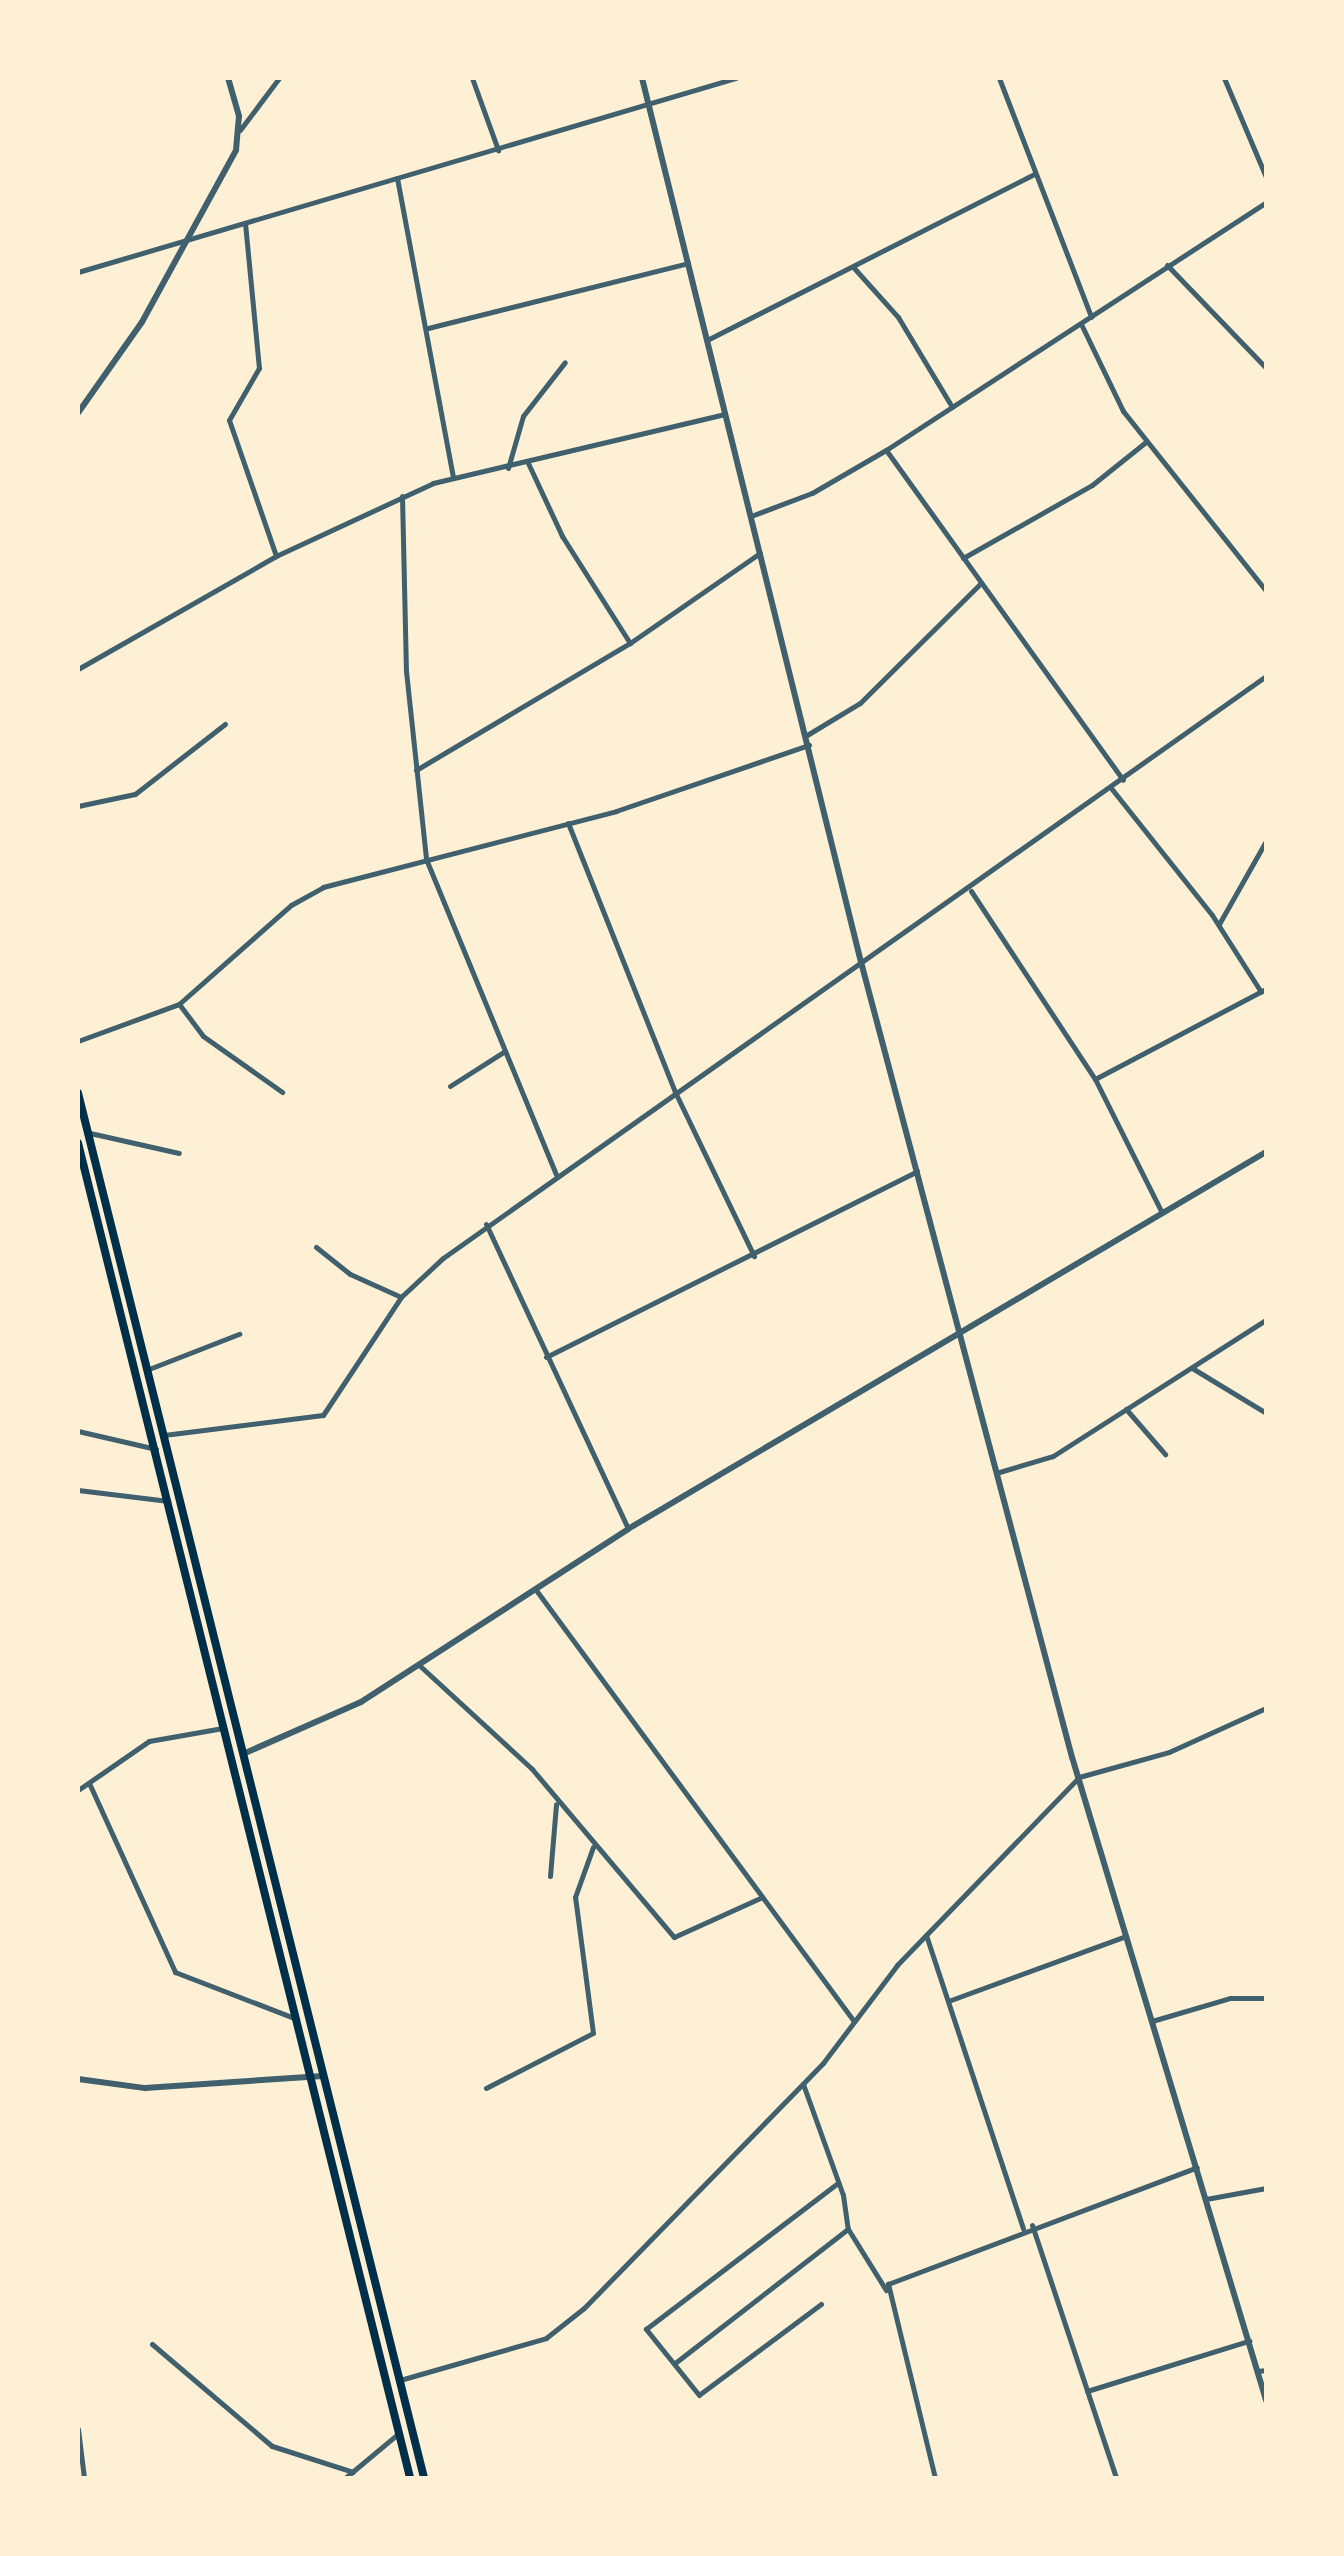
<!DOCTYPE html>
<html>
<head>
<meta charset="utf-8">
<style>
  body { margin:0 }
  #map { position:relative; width:1344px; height:2556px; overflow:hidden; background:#fdf0d5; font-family:"Work Sans",sans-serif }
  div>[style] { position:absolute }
  .minor>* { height:5px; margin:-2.5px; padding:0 2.5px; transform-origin:2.5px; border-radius:2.5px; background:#3f606c }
  .tertiary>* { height:6px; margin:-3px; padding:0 3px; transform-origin:3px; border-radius:3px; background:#3f606c }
  .primary>* { height:8px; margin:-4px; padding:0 4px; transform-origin:4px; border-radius:4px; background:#003049 }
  span { translate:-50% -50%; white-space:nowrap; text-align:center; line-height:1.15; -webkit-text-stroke:8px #fdf0d5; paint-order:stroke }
  .frame { position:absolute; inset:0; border:80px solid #fdf0d5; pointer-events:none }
</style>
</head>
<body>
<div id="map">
  <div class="minor">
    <i style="left:472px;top:78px;width:77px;rotate:70.1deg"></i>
    <i style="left:999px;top:78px;width:256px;rotate:68.9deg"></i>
    <i style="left:1224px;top:78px;width:108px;rotate:67deg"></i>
    <i style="left:240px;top:130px;width:65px;rotate:-53.1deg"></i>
    <i style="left:397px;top:178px;width:304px;rotate:79.4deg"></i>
    <i style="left:245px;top:223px;width:146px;rotate:84.5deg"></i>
    <i style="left:259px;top:368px;width:60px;rotate:120deg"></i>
    <i style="left:229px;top:420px;width:144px;rotate:70.9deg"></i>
    <i style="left:1167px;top:265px;width:143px;rotate:46.1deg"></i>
    <i style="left:854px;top:268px;width:66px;rotate:48.1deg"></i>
    <i style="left:898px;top:317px;width:105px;rotate:59deg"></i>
    <i style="left:78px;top:272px;width:686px;rotate:-16.43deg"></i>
    <i style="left:1081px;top:324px;width:97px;rotate:64.2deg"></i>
    <i style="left:1123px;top:411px;width:230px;rotate:51.5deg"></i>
    <i style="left:428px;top:328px;width:268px;rotate:-14deg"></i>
    <i style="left:707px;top:340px;width:367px;rotate:-26.9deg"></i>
    <i style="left:886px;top:450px;width:406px;rotate:54.3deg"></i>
    <i style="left:528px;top:463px;width:81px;rotate:65deg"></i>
    <i style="left:562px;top:536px;width:127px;rotate:57.6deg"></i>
    <i style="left:508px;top:468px;width:54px;rotate:-73.9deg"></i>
    <i style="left:523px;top:416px;width:68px;rotate:-52.1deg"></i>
    <i style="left:402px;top:496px;width:175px;rotate:88.7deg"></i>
    <i style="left:406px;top:671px;width:189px;rotate:83.9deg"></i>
    <i style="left:426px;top:859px;width:341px;rotate:67.6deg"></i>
    <i style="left:751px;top:516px;width:65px;rotate:-20.7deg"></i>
    <i style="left:812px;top:493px;width:86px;rotate:-30.2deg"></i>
    <i style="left:886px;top:450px;width:454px;rotate:-33.1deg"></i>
    <i style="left:963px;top:558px;width:148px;rotate:-29.5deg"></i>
    <i style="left:1092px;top:485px;width:70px;rotate:-38.7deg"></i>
    <i style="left:78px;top:669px;width:228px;rotate:-29.7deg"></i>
    <i style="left:276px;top:556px;width:173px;rotate:-24.9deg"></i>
    <i style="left:433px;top:483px;width:300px;rotate:-13.3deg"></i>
    <i style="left:807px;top:735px;width:62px;rotate:-31.1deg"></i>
    <i style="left:860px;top:703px;width:170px;rotate:-44.8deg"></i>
    <i style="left:416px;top:770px;width:249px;rotate:-30.7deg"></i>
    <i style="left:630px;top:643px;width:158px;rotate:-34.7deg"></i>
    <i style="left:1111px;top:788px;width:162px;rotate:51.5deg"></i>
    <i style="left:1212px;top:915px;width:91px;rotate:57.5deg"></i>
    <i style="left:78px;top:806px;width:58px;rotate:-11.9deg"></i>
    <i style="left:135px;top:794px;width:114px;rotate:-37.9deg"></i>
    <i style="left:568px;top:823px;width:292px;rotate:68.3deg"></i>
    <i style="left:676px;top:1094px;width:180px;rotate:64.3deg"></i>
    <i style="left:971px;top:891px;width:225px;rotate:56.6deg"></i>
    <i style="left:1095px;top:1079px;width:148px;rotate:63.4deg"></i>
    <i style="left:1219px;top:924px;width:95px;rotate:-60.5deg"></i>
    <i style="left:179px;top:1004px;width:40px;rotate:53deg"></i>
    <i style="left:203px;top:1036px;width:97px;rotate:35.3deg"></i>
    <i style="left:78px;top:1041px;width:108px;rotate:-20.1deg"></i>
    <i style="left:179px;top:1004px;width:149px;rotate:-41.5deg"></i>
    <i style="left:291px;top:905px;width:37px;rotate:-29deg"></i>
    <i style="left:323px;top:887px;width:303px;rotate:-14.5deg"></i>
    <i style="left:616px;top:811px;width:204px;rotate:-18.9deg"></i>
    <i style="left:1095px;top:1079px;width:193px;rotate:-27.8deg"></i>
    <i style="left:450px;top:1086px;width:65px;rotate:-32.5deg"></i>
    <i style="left:90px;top:1133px;width:91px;rotate:12.7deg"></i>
    <i style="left:486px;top:1224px;width:336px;rotate:65deg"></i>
    <i style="left:316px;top:1247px;width:43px;rotate:38.5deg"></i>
    <i style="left:350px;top:1274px;width:56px;rotate:24.3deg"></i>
    <i style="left:546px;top:1357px;width:415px;rotate:-26.6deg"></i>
    <i style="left:1192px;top:1368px;width:87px;rotate:31.3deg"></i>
    <i style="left:149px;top:1369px;width:97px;rotate:-21.3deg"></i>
    <i style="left:1126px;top:1409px;width:60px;rotate:49.1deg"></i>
    <i style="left:78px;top:1431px;width:80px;rotate:13deg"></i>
    <i style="left:164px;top:1435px;width:160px;rotate:-7.2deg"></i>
    <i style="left:323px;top:1415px;width:141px;rotate:-56.5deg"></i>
    <i style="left:401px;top:1297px;width:57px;rotate:-42.9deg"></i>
    <i style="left:443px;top:1258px;width:1008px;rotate:-35.27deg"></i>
    <i style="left:996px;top:1473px;width:59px;rotate:-16.6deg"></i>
    <i style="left:1053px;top:1456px;width:253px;rotate:-32.6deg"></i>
    <i style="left:78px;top:1490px;width:91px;rotate:7deg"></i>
    <i style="left:536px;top:1590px;width:534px;rotate:53.6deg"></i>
    <i style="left:419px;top:1665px;width:154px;rotate:42.6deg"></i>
    <i style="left:532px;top:1769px;width:220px;rotate:49.8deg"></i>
    <i style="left:674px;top:1937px;width:97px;rotate:-24.4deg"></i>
    <i style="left:89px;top:1783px;width:208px;rotate:65.5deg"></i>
    <i style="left:175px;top:1972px;width:128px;rotate:21.1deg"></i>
    <i style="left:78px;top:1790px;width:86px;rotate:-34.6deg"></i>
    <i style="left:149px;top:1741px;width:75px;rotate:-10deg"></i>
    <i style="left:550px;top:1876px;width:72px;rotate:-85.2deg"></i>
    <i style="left:926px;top:1935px;width:309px;rotate:71.7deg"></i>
    <i style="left:951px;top:2000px;width:186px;rotate:-20.1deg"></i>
    <i style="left:1152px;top:2021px;width:81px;rotate:-16.4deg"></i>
    <i style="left:1230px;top:1998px;width:36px"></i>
    <i style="left:803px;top:2084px;width:118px;rotate:70.2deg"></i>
    <i style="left:843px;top:2195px;width:34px;rotate:82deg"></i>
    <i style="left:848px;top:2229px;width:72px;rotate:58.1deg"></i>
    <i style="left:486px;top:2088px;width:120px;rotate:-27.2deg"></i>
    <i style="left:593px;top:2033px;width:137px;rotate:-97.5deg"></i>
    <i style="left:575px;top:1897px;width:53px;rotate:-70.2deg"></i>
    <i style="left:1206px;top:2199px;width:61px;rotate:-10.4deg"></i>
    <i style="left:1032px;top:2225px;width:267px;rotate:71.6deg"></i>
    <i style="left:821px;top:2304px;width:152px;rotate:143.3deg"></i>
    <i style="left:699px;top:2395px;width:85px;rotate:-128.8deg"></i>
    <i style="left:646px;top:2329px;width:239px;rotate:-37.3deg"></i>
    <i style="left:152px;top:2344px;width:157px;rotate:40.4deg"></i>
    <i style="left:272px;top:2446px;width:85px;rotate:17.8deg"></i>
    <i style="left:675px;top:2363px;width:219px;rotate:-37.8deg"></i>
    <i style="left:1258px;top:2371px;width:8px;rotate:-7deg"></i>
    <i style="left:400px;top:2380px;width:152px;rotate:-16deg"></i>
    <i style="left:546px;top:2338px;width:48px;rotate:-38.3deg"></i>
    <i style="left:584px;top:2308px;width:342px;rotate:-45.7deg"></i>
    <i style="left:823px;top:2063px;width:123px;rotate:-52.9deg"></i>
    <i style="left:897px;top:1965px;width:262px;rotate:-45.9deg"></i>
    <i style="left:1079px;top:1777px;width:93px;rotate:-15.5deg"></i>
    <i style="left:1169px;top:1752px;width:107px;rotate:-24.4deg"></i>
    <i style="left:1087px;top:2391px;width:170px;rotate:-17.2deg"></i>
    <i style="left:78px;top:2429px;width:49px;rotate:83deg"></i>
    <i style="left:345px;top:2478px;width:70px;rotate:-39.8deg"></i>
    <i style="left:935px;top:2478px;width:200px;rotate:-103.6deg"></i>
    <i style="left:888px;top:2284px;width:330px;rotate:-20.7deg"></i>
  </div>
  <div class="tertiary">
    <i style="left:642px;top:78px;width:911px;rotate:76.09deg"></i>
    <i style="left:861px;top:962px;width:823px;rotate:75.14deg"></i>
    <i style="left:1072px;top:1757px;width:672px;rotate:73.21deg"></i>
    <i style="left:78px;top:413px;width:111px;rotate:-54.9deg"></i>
    <i style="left:142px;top:322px;width:196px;rotate:-61.3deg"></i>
    <i style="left:236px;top:150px;width:34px;rotate:-85deg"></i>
    <i style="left:239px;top:116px;width:40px;rotate:-106deg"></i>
    <i style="left:243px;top:1754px;width:129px;rotate:-23.8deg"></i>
    <i style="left:361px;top:1702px;width:318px;rotate:-32.9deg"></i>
    <i style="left:628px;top:1529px;width:741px;rotate:-30.58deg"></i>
    <i style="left:78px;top:2079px;width:68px;rotate:7.7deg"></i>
    <i style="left:145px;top:2088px;width:178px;rotate:-3.9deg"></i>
  </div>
  <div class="primary">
    <i style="left:78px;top:1093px;width:1428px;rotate:75.97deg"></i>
    <i style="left:78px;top:1143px;width:1376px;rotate:76.03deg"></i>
  </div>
  <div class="frame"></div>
</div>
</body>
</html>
